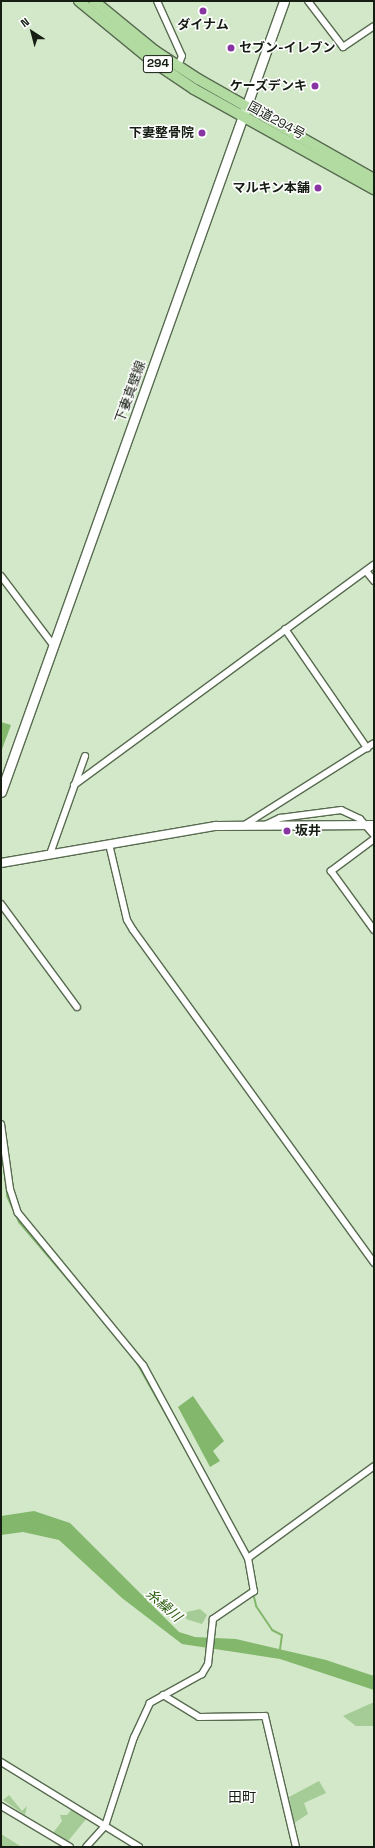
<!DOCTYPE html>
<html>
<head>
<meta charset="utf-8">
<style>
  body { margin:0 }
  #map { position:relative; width:375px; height:1848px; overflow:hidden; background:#d2e8c9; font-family:"Space Grotesk","Noto Sans JP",sans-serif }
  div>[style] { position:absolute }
  .green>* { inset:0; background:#a5cb96 }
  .water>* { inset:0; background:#83b86c }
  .stream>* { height:2px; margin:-1px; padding:0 1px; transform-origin:1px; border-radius:1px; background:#83b86c }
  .roads { filter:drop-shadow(1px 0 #586b50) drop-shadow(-1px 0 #586b50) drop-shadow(0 1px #586b50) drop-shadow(0 -1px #586b50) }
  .minor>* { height:6px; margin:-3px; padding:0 3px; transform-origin:3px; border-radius:3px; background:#fff }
  .tertiary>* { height:8px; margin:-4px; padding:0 4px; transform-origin:4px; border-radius:4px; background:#fff }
  .secondary>* { height:9px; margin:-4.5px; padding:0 4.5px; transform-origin:4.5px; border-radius:4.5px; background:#fff }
  .trunk>* { height:10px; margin:-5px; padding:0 5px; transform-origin:5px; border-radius:5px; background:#b2dba2 }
  .dots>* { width:11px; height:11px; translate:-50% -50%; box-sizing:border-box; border:2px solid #fff; border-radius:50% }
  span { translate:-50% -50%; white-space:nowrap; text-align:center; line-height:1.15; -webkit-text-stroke:3px #fff; paint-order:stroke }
  .shield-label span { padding:1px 3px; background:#fff; border:1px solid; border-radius:3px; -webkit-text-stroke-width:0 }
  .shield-label { font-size:12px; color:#161e13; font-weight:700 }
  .poi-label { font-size:13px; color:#161e13; font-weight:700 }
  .left { translate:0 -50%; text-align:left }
  .right { translate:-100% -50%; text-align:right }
  .street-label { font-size:13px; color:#161e13 }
  .water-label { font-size:14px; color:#2a5b0c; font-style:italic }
  .neighbourhood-label { font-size:14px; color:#161e13 }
  .frame { position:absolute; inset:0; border:2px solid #161e13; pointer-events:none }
  .north { position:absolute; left:12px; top:12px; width:40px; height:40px; -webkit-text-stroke:3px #fff; paint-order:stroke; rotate:324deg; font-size:11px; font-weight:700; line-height:16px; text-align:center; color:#161e13 }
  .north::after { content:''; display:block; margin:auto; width:14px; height:18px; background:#161e13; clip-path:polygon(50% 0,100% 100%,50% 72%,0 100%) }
</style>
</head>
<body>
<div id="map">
  <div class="green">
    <i style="clip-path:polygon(200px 1609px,207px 1615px,202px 1624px,186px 1619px,187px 1612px)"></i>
    <i style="clip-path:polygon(374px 1702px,374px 1726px,356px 1726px,343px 1716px)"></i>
    <i style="clip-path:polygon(319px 1781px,326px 1793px,304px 1803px,308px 1814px,294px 1823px,289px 1797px)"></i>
    <i style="clip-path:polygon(9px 1795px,22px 1811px,27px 1806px,25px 1815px,3px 1800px)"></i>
    <i style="clip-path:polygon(72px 1809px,87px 1818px,68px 1841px,53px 1833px,62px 1821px,60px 1815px,67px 1815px)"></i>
    <i style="clip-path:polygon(1px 1834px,22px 1847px,1px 1847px)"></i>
  </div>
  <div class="water">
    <i style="clip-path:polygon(1px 722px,11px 725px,1px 752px)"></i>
    <i style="clip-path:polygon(193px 1396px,224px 1441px,213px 1451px,220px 1461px,210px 1467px,178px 1407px)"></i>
    <i style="clip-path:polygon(34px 1511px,70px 1523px,179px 1632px,195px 1637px,236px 1639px,326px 1660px,374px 1676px,374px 1690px,280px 1659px,182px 1644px,122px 1598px,59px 1540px,23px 1532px,1px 1535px,1px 1516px)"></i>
  </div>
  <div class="stream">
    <i style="left:3px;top:1161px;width:35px;rotate:83deg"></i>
    <i style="left:7px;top:1196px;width:29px;rotate:65deg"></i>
    <i style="left:19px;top:1222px;width:123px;rotate:49.6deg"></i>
    <i style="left:134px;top:1358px;width:122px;rotate:60.5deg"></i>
    <i style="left:243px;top:1554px;width:12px;rotate:70deg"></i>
    <i style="left:248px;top:1573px;width:34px;rotate:76deg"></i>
    <i style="left:256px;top:1606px;width:29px;rotate:56deg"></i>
    <i style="left:272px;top:1630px;width:11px;rotate:27deg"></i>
    <i style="left:282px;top:1635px;width:15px;rotate:98deg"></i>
  </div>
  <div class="roads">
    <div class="minor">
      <i style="left:157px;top:1px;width:60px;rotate:65.6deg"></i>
      <i style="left:182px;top:56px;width:11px;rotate:112deg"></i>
      <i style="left:308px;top:1px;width:58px;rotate:52.7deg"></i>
      <i style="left:343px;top:47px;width:37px;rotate:-34deg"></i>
      <i style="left:366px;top:571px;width:13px;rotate:51deg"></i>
      <i style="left:1px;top:576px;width:88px;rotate:52.9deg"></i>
      <i style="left:285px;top:629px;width:145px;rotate:55.4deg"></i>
      <i style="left:74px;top:785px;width:372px;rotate:-36.3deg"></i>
      <i style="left:246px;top:824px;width:151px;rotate:-32.3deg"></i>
      <i style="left:265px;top:825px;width:17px;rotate:-25deg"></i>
      <i style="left:280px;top:818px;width:62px;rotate:-7.5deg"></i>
      <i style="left:341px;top:810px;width:21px;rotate:25deg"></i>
      <i style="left:360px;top:819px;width:21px;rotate:49deg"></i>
      <i style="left:374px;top:839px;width:54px;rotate:143.3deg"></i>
      <i style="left:331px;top:871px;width:73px;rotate:53.9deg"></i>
      <i style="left:109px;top:844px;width:78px;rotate:76.7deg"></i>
      <i style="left:127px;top:920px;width:12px;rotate:59deg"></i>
      <i style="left:133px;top:930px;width:411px;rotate:54.1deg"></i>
      <i style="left:50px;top:854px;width:104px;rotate:-70.3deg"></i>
      <i style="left:1px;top:904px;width:128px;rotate:53.6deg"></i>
      <i style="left:1px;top:1124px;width:66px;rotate:82.1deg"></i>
      <i style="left:10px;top:1189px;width:25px;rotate:72deg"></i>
      <i style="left:18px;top:1213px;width:197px;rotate:50.6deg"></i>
      <i style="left:143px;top:1365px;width:220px;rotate:61.5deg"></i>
      <i style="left:248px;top:1558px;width:34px;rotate:80deg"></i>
      <i style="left:254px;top:1591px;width:50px;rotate:145.7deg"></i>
      <i style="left:213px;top:1619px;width:45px;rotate:96.3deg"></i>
      <i style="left:208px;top:1664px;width:12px;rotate:121deg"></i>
      <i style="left:202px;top:1674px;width:60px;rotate:150.9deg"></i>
      <i style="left:150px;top:1703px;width:38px;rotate:115deg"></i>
      <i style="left:134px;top:1737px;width:94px;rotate:108deg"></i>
      <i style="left:105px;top:1826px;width:28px;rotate:132deg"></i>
      <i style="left:248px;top:1558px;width:156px;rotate:-36.1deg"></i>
      <i style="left:163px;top:1695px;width:42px;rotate:31.4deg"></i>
      <i style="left:199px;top:1717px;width:66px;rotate:-0.9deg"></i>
      <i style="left:265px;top:1716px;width:135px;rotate:76.7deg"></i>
      <i style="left:1px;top:1762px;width:162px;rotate:31.6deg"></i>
      <i style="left:1px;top:1806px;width:80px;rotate:30.7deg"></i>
    </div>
    <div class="tertiary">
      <i style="left:1px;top:863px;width:218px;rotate:-9.8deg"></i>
      <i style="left:216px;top:826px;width:158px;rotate:-0.4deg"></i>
    </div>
    <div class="secondary">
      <i style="left:1px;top:792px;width:840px;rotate:-70.31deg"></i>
    </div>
    <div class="trunk">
      <i style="left:79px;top:1px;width:93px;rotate:39.3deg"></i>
      <i style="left:151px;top:60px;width:52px;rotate:34deg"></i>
      <i style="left:194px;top:89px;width:206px;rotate:29.1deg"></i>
      <i style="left:94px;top:1px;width:79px;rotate:39.3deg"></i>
      <i style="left:155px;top:51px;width:51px;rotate:33.1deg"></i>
      <i style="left:198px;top:79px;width:202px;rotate:29.6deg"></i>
    </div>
  </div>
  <div class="dots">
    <i style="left:203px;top:11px;background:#8835a3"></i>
    <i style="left:231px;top:48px;background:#8835a3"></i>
    <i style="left:315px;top:86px;background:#8835a3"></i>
    <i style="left:202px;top:133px;background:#8835a3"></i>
    <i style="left:318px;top:188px;background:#8835a3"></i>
    <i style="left:287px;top:831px;background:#8835a3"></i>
  </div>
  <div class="shield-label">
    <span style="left:158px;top:64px">294</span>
  </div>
  <div class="poi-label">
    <span style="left:203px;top:25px">ダイナム</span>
    <span class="left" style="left:239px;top:48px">セブン-イレブン</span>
    <span class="right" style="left:307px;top:86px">ケーズデンキ</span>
    <span class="right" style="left:194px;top:133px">下妻整骨院</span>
    <span class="right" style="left:310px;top:188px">マルキン本舗</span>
    <span class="left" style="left:295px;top:831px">坂井</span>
  </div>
  <div class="street-label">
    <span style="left:276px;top:121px;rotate:29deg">国道294号</span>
    <span style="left:131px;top:392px;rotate:-70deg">下妻真壁線</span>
  </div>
  <div class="water-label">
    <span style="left:164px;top:1605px;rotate:41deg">糸繰川</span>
  </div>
  <div class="neighbourhood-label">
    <span style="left:242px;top:1797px">田町</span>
  </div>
  <div class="frame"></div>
  <div class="north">N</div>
</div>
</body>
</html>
